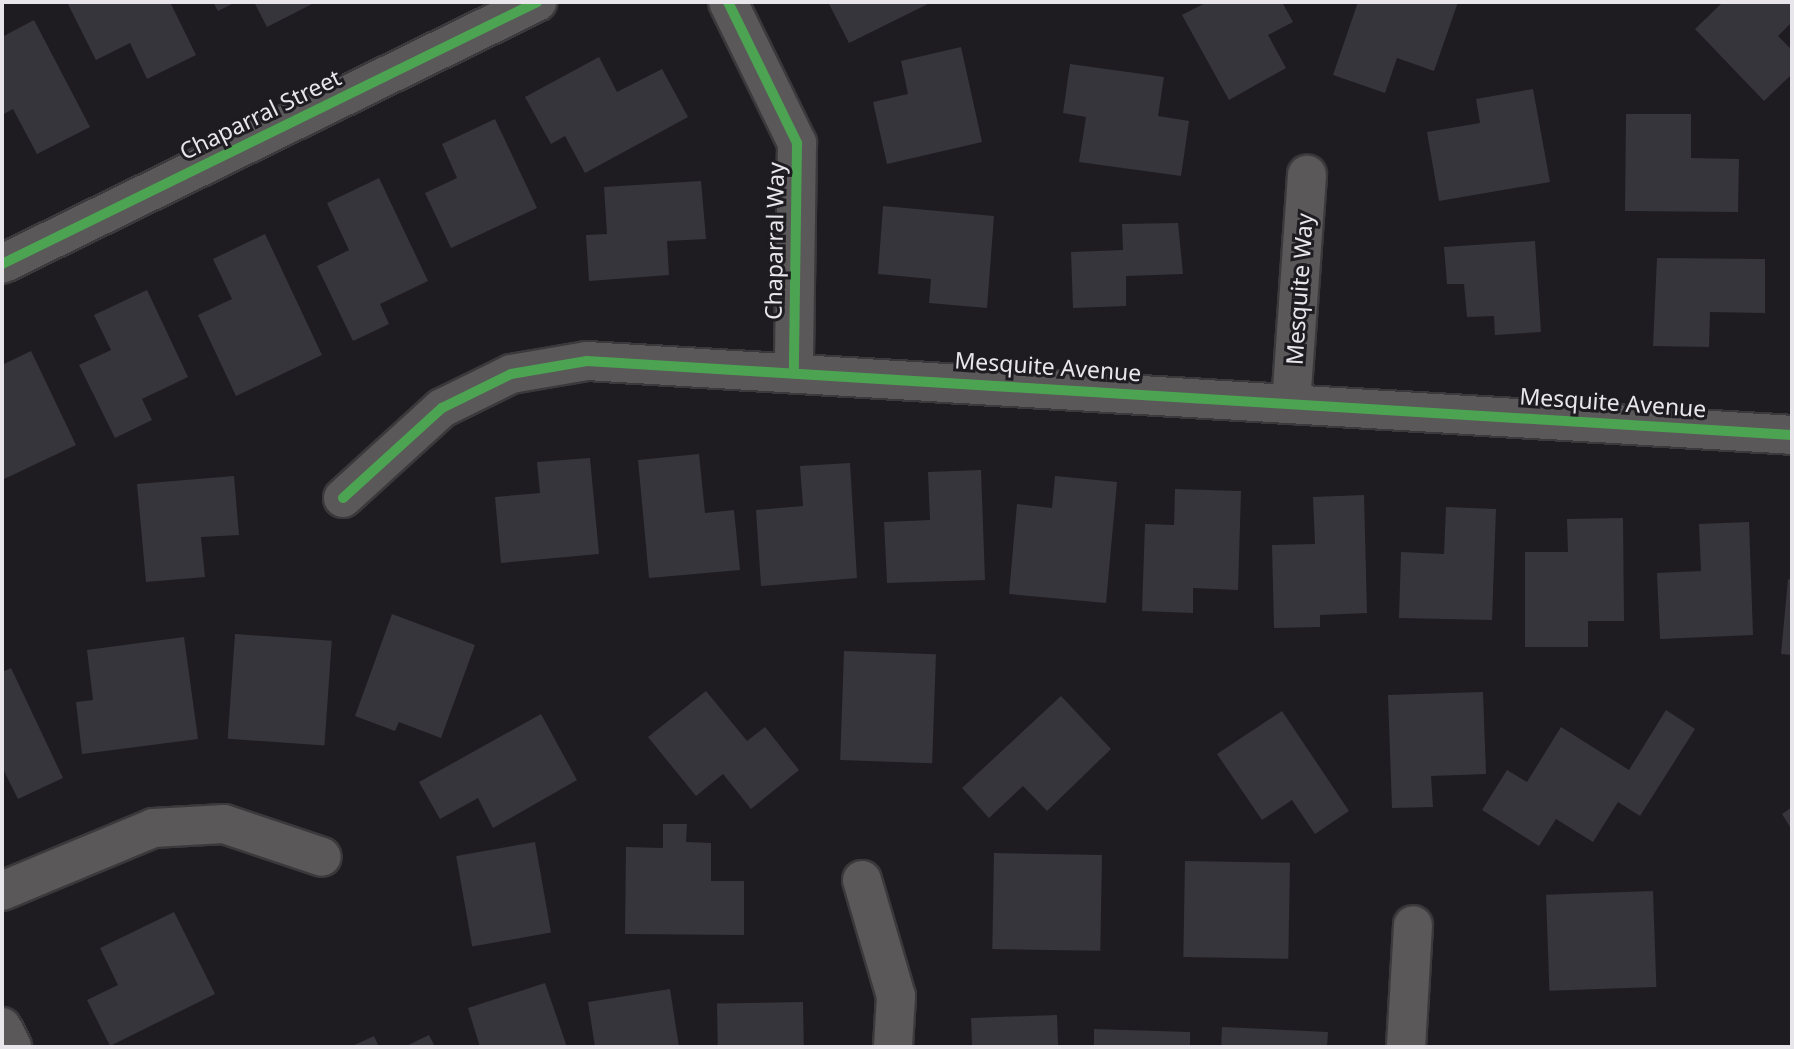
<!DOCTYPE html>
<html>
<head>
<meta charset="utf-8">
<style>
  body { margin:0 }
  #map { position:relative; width:1794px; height:1049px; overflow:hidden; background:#1e1c20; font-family:"Noto Sans",sans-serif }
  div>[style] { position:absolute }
  .building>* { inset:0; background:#36353c; transform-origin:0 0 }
  .roads { filter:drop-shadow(2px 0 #3a393b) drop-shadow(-2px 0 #3a393b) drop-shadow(0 2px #3a393b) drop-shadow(0 -2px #3a393b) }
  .minor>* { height:38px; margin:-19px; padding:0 19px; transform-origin:19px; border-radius:19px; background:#5a5859 }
  .cycleway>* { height:10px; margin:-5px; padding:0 5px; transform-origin:5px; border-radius:5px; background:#4ca352 }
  span { translate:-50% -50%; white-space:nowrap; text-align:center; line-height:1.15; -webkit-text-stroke:6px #1e1b21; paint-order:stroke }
  .street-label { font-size:23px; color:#e8e6ea }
  .frame { position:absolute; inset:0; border:4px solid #e8e6ea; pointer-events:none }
</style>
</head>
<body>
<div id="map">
  <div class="building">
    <i style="clip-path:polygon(67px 2px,170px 2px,196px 55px,147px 79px,130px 43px,96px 60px)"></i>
    <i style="clip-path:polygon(213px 2px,236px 2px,218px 11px)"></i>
    <i style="clip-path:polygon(254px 2px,316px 2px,267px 27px)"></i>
    <i style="clip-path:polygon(828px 2px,932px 2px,849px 43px)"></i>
    <i style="clip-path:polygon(1207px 2px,1282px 2px,1293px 22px,1268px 35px,1286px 68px,1229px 100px,1182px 15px)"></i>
    <i style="clip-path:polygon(1358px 2px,1458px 2px,1434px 71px,1397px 58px,1385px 93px,1333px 75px)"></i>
    <i style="clip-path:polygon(1723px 2px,1792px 2px,1792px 22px,1778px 36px,1792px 50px,1792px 74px,1764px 101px,1695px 29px)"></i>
    <i style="clip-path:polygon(34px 20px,90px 127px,37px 154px,13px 109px,2px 115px,2px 37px)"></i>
    <i style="clip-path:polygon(961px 47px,982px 142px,887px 164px,873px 102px,908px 94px,901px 61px)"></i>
    <i style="clip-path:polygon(599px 57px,617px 92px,662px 69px,688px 117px,585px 173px,565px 136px,551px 144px,525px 97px)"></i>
    <i style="clip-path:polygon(1070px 64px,1164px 77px,1158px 116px,1189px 121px,1181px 176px,1079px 162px,1086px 117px,1063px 113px)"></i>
    <i style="clip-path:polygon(1533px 89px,1550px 182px,1439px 201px,1427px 132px,1480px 123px,1476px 99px)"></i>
    <i style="clip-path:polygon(1626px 114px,1691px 114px,1691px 158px,1739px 159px,1738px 212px,1625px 211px)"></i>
    <i style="clip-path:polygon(495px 119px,537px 208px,451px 248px,425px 193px,457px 178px,442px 144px)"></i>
    <i style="clip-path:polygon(379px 178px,428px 281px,380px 304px,389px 324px,353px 341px,317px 266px,349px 250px,327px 203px)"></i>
    <i style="clip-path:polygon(701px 181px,706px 239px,667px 241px,669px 275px,589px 281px,586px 235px,607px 234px,604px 187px)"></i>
    <i style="clip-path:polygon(883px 206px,994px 216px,987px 308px,929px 303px,931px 279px,878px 274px)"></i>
    <i style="clip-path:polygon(1178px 223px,1183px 274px,1126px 276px,1126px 306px,1073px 308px,1071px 252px,1123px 250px,1122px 224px)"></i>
    <i style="clip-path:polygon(265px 234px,322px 355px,236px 396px,198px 315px,232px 299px,213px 259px)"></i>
    <i style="clip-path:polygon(1535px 241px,1541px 332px,1495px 335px,1494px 316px,1467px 317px,1464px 284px,1447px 284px,1444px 247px)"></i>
    <i style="clip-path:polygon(1657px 258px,1765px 259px,1765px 313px,1710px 312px,1709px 347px,1653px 346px)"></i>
    <i style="clip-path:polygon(147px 290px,188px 377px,142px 399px,152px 420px,115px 438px,79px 365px,111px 350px,94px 315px)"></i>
    <i style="clip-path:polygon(31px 351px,76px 445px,2px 480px,2px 365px)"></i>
    <i style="clip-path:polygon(699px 454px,705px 513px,734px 510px,740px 570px,649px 578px,638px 460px)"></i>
    <i style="clip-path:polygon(590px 458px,599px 554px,501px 563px,495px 497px,540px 493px,537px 462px)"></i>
    <i style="clip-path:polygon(850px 463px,857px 578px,761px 586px,756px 510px,803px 506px,800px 466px)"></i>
    <i style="clip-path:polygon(981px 470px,985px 580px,887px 583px,884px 522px,930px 520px,928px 472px)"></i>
    <i style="clip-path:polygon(234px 476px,239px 535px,201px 537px,205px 577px,146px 582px,137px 484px)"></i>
    <i style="clip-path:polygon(1055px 476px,1117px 482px,1106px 603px,1009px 594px,1017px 504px,1052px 508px)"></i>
    <i style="clip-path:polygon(1175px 489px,1241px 491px,1238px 590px,1193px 588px,1193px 613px,1142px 611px,1145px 524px,1174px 525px)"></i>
    <i style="clip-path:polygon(1364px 495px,1367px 613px,1320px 615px,1320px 627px,1274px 628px,1272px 545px,1315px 544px,1313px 497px)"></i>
    <i style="clip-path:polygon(1446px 507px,1496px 509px,1492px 620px,1399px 618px,1401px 552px,1444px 554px)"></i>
    <i style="clip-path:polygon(1623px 518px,1624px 621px,1588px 621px,1588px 647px,1525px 647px,1525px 552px,1568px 552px,1567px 519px)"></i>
    <i style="clip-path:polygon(1749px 522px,1753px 635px,1660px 639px,1657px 573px,1701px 571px,1699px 524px)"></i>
    <i style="clip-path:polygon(1788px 579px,1792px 580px,1792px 655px,1781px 654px)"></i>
    <i style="clip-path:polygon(392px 614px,475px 645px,441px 738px,399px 722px,395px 731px,355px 716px)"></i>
    <i style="left:235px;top:634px;width:97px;height:105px;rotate:4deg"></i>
    <i style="clip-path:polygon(184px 637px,198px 739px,82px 754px,76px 702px,93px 700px,87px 650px)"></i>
    <i style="left:844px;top:651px;width:92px;height:109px;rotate:2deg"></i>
    <i style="clip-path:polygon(11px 668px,63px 778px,18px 799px,2px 767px,2px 672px)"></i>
    <i style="clip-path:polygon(706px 691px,747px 741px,765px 727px,799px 770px,751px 809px,723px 774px,696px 796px,648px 737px)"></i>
    <i style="clip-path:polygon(1483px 692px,1486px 774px,1431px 776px,1433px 807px,1392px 808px,1388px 695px)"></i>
    <i style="clip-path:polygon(1061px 696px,1111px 749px,1047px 811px,1023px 786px,989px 818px,962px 788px)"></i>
    <i style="clip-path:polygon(1666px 710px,1695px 729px,1640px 816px,1618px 802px,1593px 842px,1556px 819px,1539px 846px,1482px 810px,1507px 770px,1527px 782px,1561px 727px,1629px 770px)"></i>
    <i style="clip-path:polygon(1282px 711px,1349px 811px,1315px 834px,1292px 800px,1262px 820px,1217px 754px)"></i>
    <i style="clip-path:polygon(541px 714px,577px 780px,493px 828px,478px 798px,440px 819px,419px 782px)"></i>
    <i style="clip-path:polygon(1792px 807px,1792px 830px,1782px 814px)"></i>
    <i style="clip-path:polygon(663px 824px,687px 824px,686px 842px,711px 843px,711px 881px,744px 881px,744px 935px,625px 934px,626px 847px,663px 848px)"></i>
    <i style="left:535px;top:842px;width:92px;height:80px;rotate:80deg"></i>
    <i style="left:994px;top:853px;width:108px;height:96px;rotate:1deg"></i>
    <i style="left:1185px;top:861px;width:105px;height:96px;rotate:1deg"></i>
    <i style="left:1653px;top:891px;width:96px;height:107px;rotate:88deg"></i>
    <i style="clip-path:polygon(174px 912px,215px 994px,110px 1046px,87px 1000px,118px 985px,100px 948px)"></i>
    <i style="clip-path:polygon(545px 983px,567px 1047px,480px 1047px,468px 1008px)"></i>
    <i style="clip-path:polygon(670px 989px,679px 1047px,595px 1047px,588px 1002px)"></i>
    <i style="left:803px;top:1002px;width:45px;height:86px;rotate:89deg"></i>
    <i style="left:1057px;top:1015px;width:32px;height:86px;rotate:88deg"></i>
    <i style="clip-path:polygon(1222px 1027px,1328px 1032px,1327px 1047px,1221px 1047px)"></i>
    <i style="clip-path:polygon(1094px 1029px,1190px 1032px,1190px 1047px,1094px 1047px)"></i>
    <i style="clip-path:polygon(429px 1035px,435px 1047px,404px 1047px)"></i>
    <i style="clip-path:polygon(374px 1036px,379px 1047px,350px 1047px)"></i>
  </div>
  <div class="roads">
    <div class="minor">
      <i style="left:728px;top:2px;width:157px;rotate:63.9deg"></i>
      <i style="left:797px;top:143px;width:228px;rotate:90.8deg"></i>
      <i style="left:2px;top:264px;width:596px;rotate:-26.09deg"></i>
      <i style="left:1291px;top:404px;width:230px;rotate:-86deg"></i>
      <i style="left:343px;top:498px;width:134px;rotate:-42.3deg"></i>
      <i style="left:442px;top:408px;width:77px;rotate:-26.2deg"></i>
      <i style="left:511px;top:374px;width:77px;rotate:-9.7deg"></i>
      <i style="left:587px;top:361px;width:1207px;rotate:3.51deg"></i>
      <i style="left:862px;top:880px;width:121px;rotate:73.7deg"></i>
      <i style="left:896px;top:996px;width:51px;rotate:93.4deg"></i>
      <i style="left:2px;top:891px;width:164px;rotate:-22.6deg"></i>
      <i style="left:153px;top:828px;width:71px;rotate:-3.2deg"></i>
      <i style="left:224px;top:824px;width:103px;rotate:18.6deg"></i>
      <i style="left:2px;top:1027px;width:22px;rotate:63deg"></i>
      <i style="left:1406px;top:1047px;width:122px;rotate:-86.7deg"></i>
    </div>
  </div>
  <div class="cycleway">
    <i style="left:728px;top:2px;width:157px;rotate:63.9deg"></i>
    <i style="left:797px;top:143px;width:228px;rotate:90.8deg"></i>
    <i style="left:2px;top:264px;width:596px;rotate:-26.09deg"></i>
    <i style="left:343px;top:498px;width:134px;rotate:-42.3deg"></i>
    <i style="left:442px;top:408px;width:77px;rotate:-26.2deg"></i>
    <i style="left:511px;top:374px;width:77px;rotate:-9.7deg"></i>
    <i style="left:587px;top:361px;width:1207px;rotate:3.51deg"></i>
  </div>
  <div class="street-label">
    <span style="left:260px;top:114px;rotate:-26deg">Chaparral Street</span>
    <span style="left:774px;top:241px;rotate:-89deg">Chaparral Way</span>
    <span style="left:1299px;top:289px;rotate:-86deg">Mesquite Way</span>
    <span style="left:1048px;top:366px;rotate:4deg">Mesquite Avenue</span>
    <span style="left:1613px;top:402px;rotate:4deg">Mesquite Avenue</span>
  </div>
  <div class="frame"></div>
</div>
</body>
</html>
